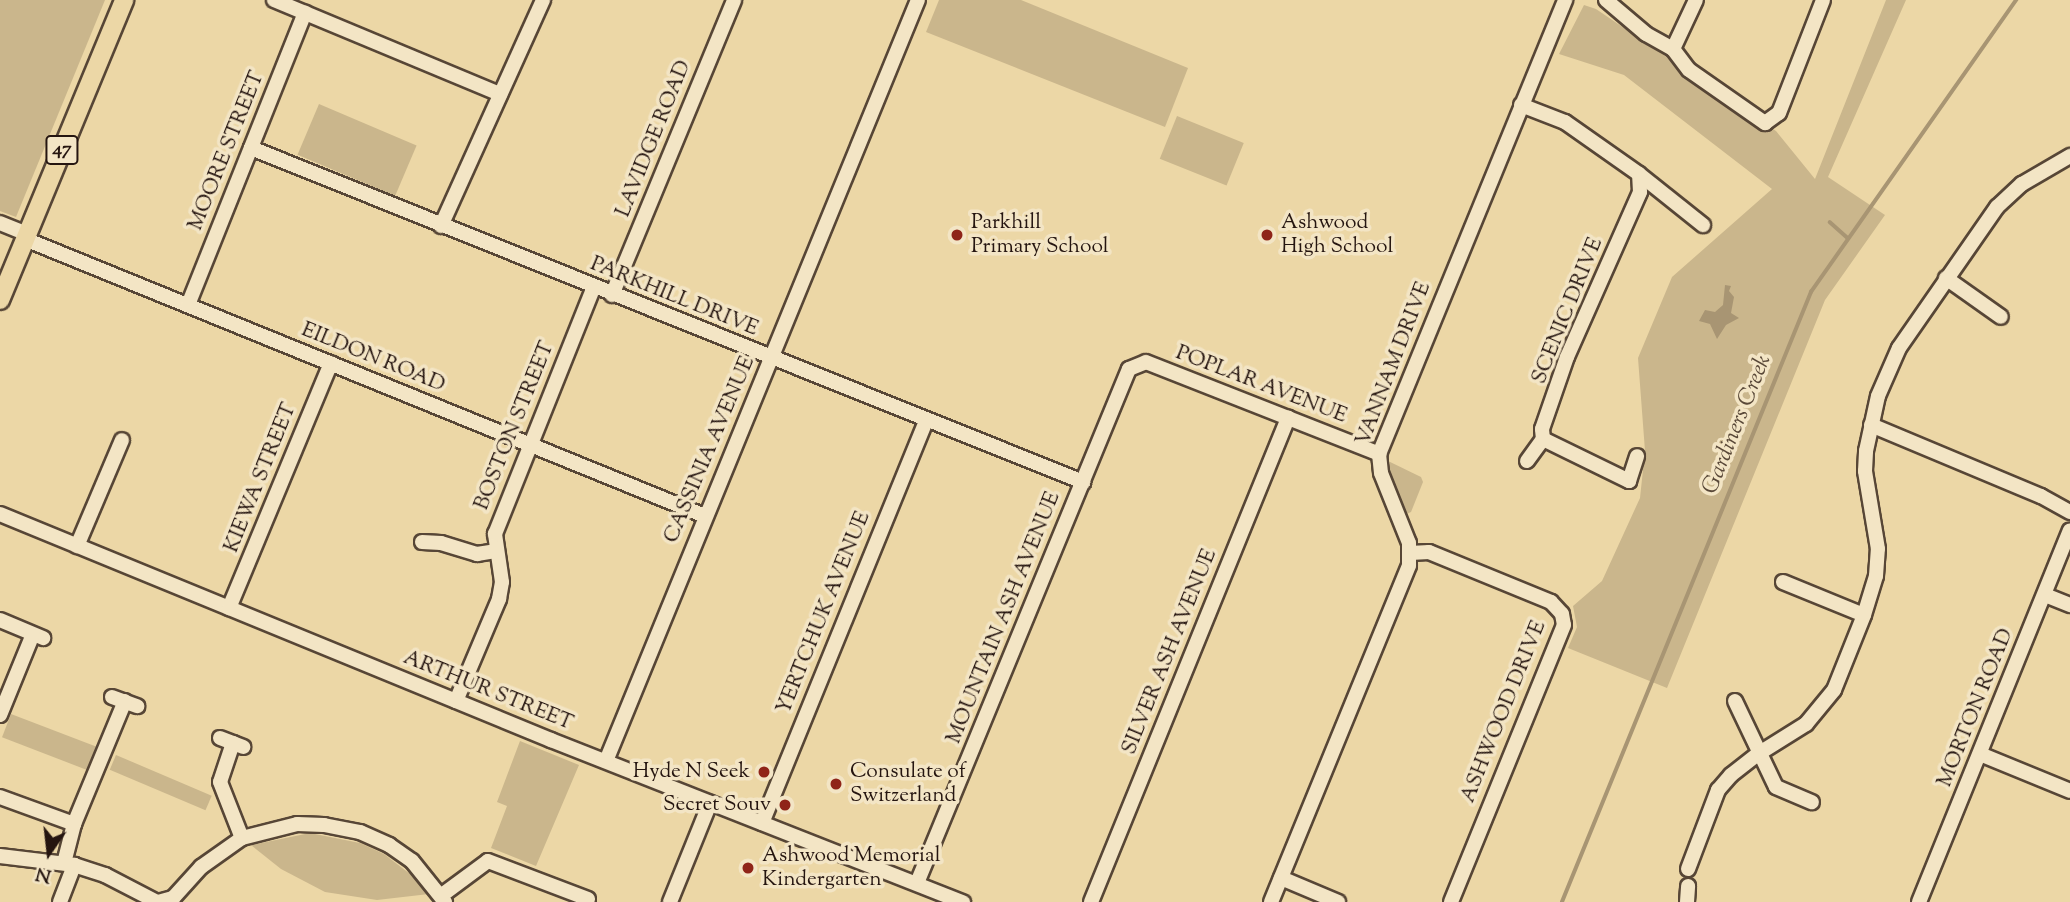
<!DOCTYPE html>
<html>
<head>
<meta charset="utf-8">
<style>
  body { margin:0 }
  #map { position:relative; width:2070px; height:902px; overflow:hidden; background:#ecd7a6; font-family:"Sorts Mill Goudy",serif }
  div>[style] { position:absolute }
  .green>* { inset:0; background:#cab68c; transform-origin:0 0 }
  .water>* { inset:0; background:#a89573 }
  .stream>* { height:3.5px; margin:-1.75px; padding:0 1.75px; transform-origin:1.75px; border-radius:1.75px; background:#a89573 }
  .roads { filter:drop-shadow(2px 0 #574636) drop-shadow(-2px 0 #574636) drop-shadow(0 2px #574636) drop-shadow(0 -2px #574636) }
  .minor>* { height:14px; margin:-7px; padding:0 7px; transform-origin:7px; border-radius:7px; background:#f3e5c5 }
  .major>* { height:18px; margin:-9px; padding:0 9px; transform-origin:9px; border-radius:9px; background:#ecd7a6 }
  .dots>* { width:19px; height:19px; translate:-50% -50%; box-sizing:border-box; border:4px solid #f3e5c5; border-radius:50% }
  span { translate:-50% -50%; white-space:nowrap; text-align:center; line-height:1.15; -webkit-text-stroke:7px #f3e5c5; paint-order:stroke }
  .shield-label span { padding:2px 5px; background:#f3e5c5; border:2px solid; border-radius:5px; -webkit-text-stroke-width:0 }
  .shield-label { font-size:19px; color:#251510; font-weight:700 }
  .street-label { font-size:21px; color:#251510 }
  .poi-label { font-size:21px; color:#251510 }
  .left { translate:0 -50%; text-align:left }
  .right { translate:-100% -50%; text-align:right }
  .water-label { font-size:23px; color:#594838; font-style:italic }
  .north { position:absolute; left:14px; top:818px; width:70px; height:70px; -webkit-text-stroke:5px #f3e5c5; paint-order:stroke; rotate:194deg; font-size:19px; font-weight:700; line-height:28px; text-align:center; color:#251510 }
  .north::after { content:''; display:block; margin:auto; width:24px; height:32px; background:#251510; clip-path:polygon(50% 0,100% 100%,50% 72%,0 100%) }
</style>
</head>
<body>
<div id="map">
  <div class="green">
    <i style="clip-path:polygon(0 0,105px 0,16px 217px,0 211px)"></i>
    <i style="clip-path:polygon(939px 0,1021px 0,1188px 68px,1165px 127px,926px 32px)"></i>
    <i style="clip-path:polygon(1886px 0,1906px 0,1828px 177px,1885px 215px,1825px 300px,1667px 688px,1568px 648px,1577px 627px,1573px 606px,1602px 581px,1640px 498px,1645px 451px,1638px 358px,1672px 277px,1772px 189px,1624px 75px,1559px 54px,1584px 5px,1596px 9px,1776px 131px,1815px 179px)"></i>
    <i style="left:319px;top:104px;width:106px;height:55px;rotate:23deg"></i>
    <i style="left:1177px;top:116px;width:72px;height:46px;rotate:22deg"></i>
    <i style="clip-path:polygon(1386px 460px,1421px 477px,1423px 482px,1411px 512px,1404px 515px,1386px 472px)"></i>
    <i style="left:11px;top:714px;width:91px;height:25px;rotate:21deg"></i>
    <i style="clip-path:polygon(520px 741px,579px 765px,536px 866px,491px 848px,507px 806px,497px 802px)"></i>
    <i style="left:116px;top:755px;width:104px;height:16px;rotate:23deg"></i>
    <i style="clip-path:polygon(310px 833px,360px 843px,384px 854px,414px 877px,429px 894px,377px 900px,325px 892px,281px 869px,251px 845px)"></i>
  </div>
  <div class="water">
    <i style="clip-path:polygon(1725px 285px,1731px 286px,1729px 291px,1734px 297px,1731px 313px,1739px 318px,1726px 325px,1717px 339px,1710px 324px,1699px 321px,1705px 310px,1715px 312px,1723px 305px)"></i>
  </div>
  <div class="stream">
    <i style="left:1830px;top:222px;width:24px;rotate:42deg"></i>
    <i style="left:1562px;top:902px;width:659px;rotate:-67.79deg"></i>
    <i style="left:1811px;top:292px;width:357px;rotate:-54.9deg"></i>
  </div>
  <div class="roads">
    <div class="minor">
      <i style="left:274px;top:0;width:245px;rotate:22.6deg"></i>
      <i style="left:1606px;top:0;width:52px;rotate:40.4deg"></i>
      <i style="left:1646px;top:34px;width:31px;rotate:29deg"></i>
      <i style="left:1673px;top:49px;width:26px;rotate:53deg"></i>
      <i style="left:1689px;top:70px;width:93px;rotate:34.9deg"></i>
      <i style="left:1765px;top:123px;width:17px;rotate:-36deg"></i>
      <i style="left:1779px;top:113px;width:121px;rotate:-68.7deg"></i>
      <i style="left:1673px;top:49px;width:54px;rotate:-64.9deg"></i>
      <i style="left:1521px;top:105px;width:47px;rotate:21.1deg"></i>
      <i style="left:1565px;top:122px;width:90px;rotate:35.1deg"></i>
      <i style="left:1639px;top:174px;width:82px;rotate:38.6deg"></i>
      <i style="left:251px;top:148px;width:897px;rotate:21.87deg"></i>
      <i style="left:0;top:223px;width:29px;rotate:22deg"></i>
      <i style="left:441px;top:226px;width:248px;rotate:-65.7deg"></i>
      <i style="left:25px;top:239px;width:734px;rotate:22.16deg"></i>
      <i style="left:1946px;top:278px;width:67px;rotate:35.3deg"></i>
      <i style="left:612px;top:295px;width:319px;rotate:-67.5deg"></i>
      <i style="left:188px;top:305px;width:315px;rotate:-68.2deg"></i>
      <i style="left:1871px;top:425px;width:184px;rotate:22.7deg"></i>
      <i style="left:2041px;top:496px;width:33px;rotate:29deg"></i>
      <i style="left:1543px;top:439px;width:96px;rotate:26deg"></i>
      <i style="left:1629px;top:481px;width:26px;rotate:-72deg"></i>
      <i style="left:1527px;top:461px;width:27px;rotate:-54deg"></i>
      <i style="left:1543px;top:439px;width:10px;rotate:-96deg"></i>
      <i style="left:1542px;top:429px;width:76px;rotate:-70.9deg"></i>
      <i style="left:1567px;top:357px;width:180px;rotate:-66.1deg"></i>
      <i style="left:1640px;top:192px;width:18px;rotate:-93deg"></i>
      <i style="left:0;top:514px;width:596px;rotate:22.3deg"></i>
      <i style="left:551px;top:740px;width:443px;rotate:21.5deg"></i>
      <i style="left:422px;top:542px;width:19px;rotate:3deg"></i>
      <i style="left:441px;top:543px;width:38px;rotate:17deg"></i>
      <i style="left:477px;top:554px;width:20px;rotate:-9deg"></i>
      <i style="left:77px;top:546px;width:115px;rotate:-67deg"></i>
      <i style="left:1410px;top:553px;width:19px;rotate:-3deg"></i>
      <i style="left:1429px;top:552px;width:132px;rotate:22.3deg"></i>
      <i style="left:1551px;top:602px;width:16px;rotate:47deg"></i>
      <i style="left:1562px;top:614px;width:11px;rotate:80deg"></i>
      <i style="left:1564px;top:625px;width:299px;rotate:112.2deg"></i>
      <i style="left:1783px;top:582px;width:87px;rotate:22.2deg"></i>
      <i style="left:2045px;top:595px;width:27px;rotate:22deg"></i>
      <i style="left:229px;top:608px;width:265px;rotate:-67.4deg"></i>
      <i style="left:0;top:620px;width:47px;rotate:22.7deg"></i>
      <i style="left:112px;top:697px;width:27px;rotate:20deg"></i>
      <i style="left:456px;top:701px;width:111px;rotate:-67.1deg"></i>
      <i style="left:499px;top:599px;width:17px;rotate:-80deg"></i>
      <i style="left:502px;top:582px;width:49px;rotate:-98.3deg"></i>
      <i style="left:495px;top:534px;width:266px;rotate:-68.2deg"></i>
      <i style="left:1735px;top:701px;width:95px;rotate:64.5deg"></i>
      <i style="left:1776px;top:787px;width:39px;rotate:23deg"></i>
      <i style="left:0;top:715px;width:87px;rotate:-67.8deg"></i>
      <i style="left:220px;top:738px;width:25px;rotate:21deg"></i>
      <i style="left:233px;top:743px;width:41px;rotate:108.4deg"></i>
      <i style="left:220px;top:782px;width:60px;rotate:68.6deg"></i>
      <i style="left:1980px;top:754px;width:97px;rotate:22.3deg"></i>
      <i style="left:606px;top:761px;width:822px;rotate:-67.71deg"></i>
      <i style="left:0;top:797px;width:79px;rotate:20deg"></i>
      <i style="left:762px;top:823px;width:434px;rotate:-67.8deg"></i>
      <i style="left:0;top:856px;width:75px;rotate:6.9deg"></i>
      <i style="left:74px;top:865px;width:33px;rotate:18deg"></i>
      <i style="left:105px;top:875px;width:59px;rotate:27.4deg"></i>
      <i style="left:64px;top:863px;width:40px;rotate:-75.6deg"></i>
      <i style="left:74px;top:824px;width:133px;rotate:-67.5deg"></i>
      <i style="left:1688px;top:869px;width:85px;rotate:-69.2deg"></i>
      <i style="left:1718px;top:790px;width:20px;rotate:-49deg"></i>
      <i style="left:1731px;top:775px;width:34px;rotate:-38deg"></i>
      <i style="left:1758px;top:754px;width:57px;rotate:-32deg"></i>
      <i style="left:1806px;top:724px;width:44px;rotate:-50.5deg"></i>
      <i style="left:1834px;top:690px;width:81px;rotate:-68.2deg"></i>
      <i style="left:1864px;top:615px;width:41px;rotate:-72.9deg"></i>
      <i style="left:1876px;top:576px;width:27px;rotate:-86deg"></i>
      <i style="left:1878px;top:549px;width:79px;rotate:-99.5deg"></i>
      <i style="left:1865px;top:471px;width:20px;rotate:-87deg"></i>
      <i style="left:1866px;top:451px;width:56px;rotate:-77.7deg"></i>
      <i style="left:1878px;top:396px;width:52px;rotate:-66.4deg"></i>
      <i style="left:1899px;top:348px;width:172px;rotate:-55.2deg"></i>
      <i style="left:1997px;top:207px;width:34px;rotate:-43deg"></i>
      <i style="left:2022px;top:184px;width:56px;rotate:-30.3deg"></i>
      <i style="left:1281px;top:878px;width:62px;rotate:22.8deg"></i>
      <i style="left:917px;top:883px;width:556px;rotate:-67.59deg"></i>
      <i style="left:1129px;top:369px;width:18px;rotate:-22deg"></i>
      <i style="left:1146px;top:362px;width:251px;rotate:21.5deg"></i>
      <i style="left:442px;top:895px;width:57px;rotate:-36.5deg"></i>
      <i style="left:488px;top:861px;width:107px;rotate:20.8deg"></i>
      <i style="left:60px;top:902px;width:40px;rotate:-69deg"></i>
      <i style="left:158px;top:902px;width:16px;rotate:-15deg"></i>
      <i style="left:173px;top:898px;width:42px;rotate:-47.9deg"></i>
      <i style="left:201px;top:867px;width:50px;rotate:-35.3deg"></i>
      <i style="left:242px;top:838px;width:57px;rotate:-14.3deg"></i>
      <i style="left:297px;top:824px;width:27px;rotate:2deg"></i>
      <i style="left:324px;top:825px;width:37px;rotate:11deg"></i>
      <i style="left:360px;top:832px;width:32px;rotate:24deg"></i>
      <i style="left:389px;top:845px;width:28px;rotate:35deg"></i>
      <i style="left:412px;top:861px;width:53px;rotate:51.2deg"></i>
      <i style="left:670px;top:902px;width:107px;rotate:-68deg"></i>
      <i style="left:1091px;top:902px;width:523px;rotate:-67.85deg"></i>
      <i style="left:1271px;top:902px;width:364px;rotate:-67.7deg"></i>
      <i style="left:1409px;top:565px;width:22px;rotate:-90deg"></i>
      <i style="left:1409px;top:543px;width:75px;rotate:-111.8deg"></i>
      <i style="left:1381px;top:473px;width:19px;rotate:-96deg"></i>
      <i style="left:1379px;top:454px;width:491px;rotate:-67.7deg"></i>
      <i style="left:1687px;top:902px;width:16px;rotate:-86deg"></i>
      <i style="left:1919px;top:902px;width:401px;rotate:-67.9deg"></i>
    </div>
    <div class="major">
      <i style="left:0;top:300px;width:325px;rotate:-67.5deg"></i>
    </div>
  </div>
  <div class="dots">
    <i style="left:957px;top:235px;background:#8f2418"></i>
    <i style="left:1267px;top:235px;background:#8f2418"></i>
    <i style="left:764px;top:772px;background:#8f2418"></i>
    <i style="left:836px;top:784px;background:#8f2418"></i>
    <i style="left:785px;top:805px;background:#8f2418"></i>
    <i style="left:748px;top:868px;background:#8f2418"></i>
  </div>
  <div class="shield-label">
    <span style="left:62px;top:150px">47</span>
  </div>
  <div class="street-label">
    <span style="left:654px;top:139px;rotate:-68deg">LAVIDGE ROAD</span>
    <span style="left:227px;top:151px;rotate:-68deg">MOORE STREET</span>
    <span style="left:674px;top:297px;rotate:22deg">PARKHILL DRIVE</span>
    <span style="left:1568px;top:311px;rotate:-68deg">SCENIC DRIVE</span>
    <span style="left:373px;top:358px;rotate:22deg">EILDON ROAD</span>
    <span style="left:1394px;top:364px;rotate:-69deg">VANNAM DRIVE</span>
    <span style="left:1261px;top:385px;rotate:21deg">POPLAR AVENUE</span>
    <span style="left:515px;top:426px;rotate:-68deg">BOSTON STREET</span>
    <span style="left:710px;top:450px;rotate:-67deg">CASSINIA AVENUE</span>
    <span style="left:261px;top:478px;rotate:-68deg">KIEWA STREET</span>
    <span style="left:824px;top:613px;rotate:-68deg">YERTCHUK AVENUE</span>
    <span style="left:1004px;top:618px;rotate:-68deg">MOUNTAIN ASH AVENUE</span>
    <span style="left:1170px;top:652px;rotate:-68deg">SILVER ASH AVENUE</span>
    <span style="left:488px;top:691px;rotate:22deg">ARTHUR STREET</span>
    <span style="left:1976px;top:708px;rotate:-68deg">MORTON ROAD</span>
    <span style="left:1504px;top:712px;rotate:-68deg">ASHWOOD DRIVE</span>
  </div>
  <div class="poi-label">
    <span class="left" style="left:971px;top:235px">Parkhill<br>Primary School</span>
    <span class="left" style="left:1281px;top:235px">Ashwood<br>High School</span>
    <span class="right" style="left:750px;top:772px">Hyde N Seek</span>
    <span class="left" style="left:850px;top:784px">Consulate of<br>Switzerland</span>
    <span class="right" style="left:771px;top:805px">Secret Souv</span>
    <span class="left" style="left:762px;top:868px">Ashwood Memorial<br>Kindergarten</span>
  </div>
  <div class="water-label">
    <span style="left:1738px;top:425px;rotate:-68deg">Gardiners Creek</span>
  </div>
  <div class="north">N</div>
</div>
</body>
</html>
